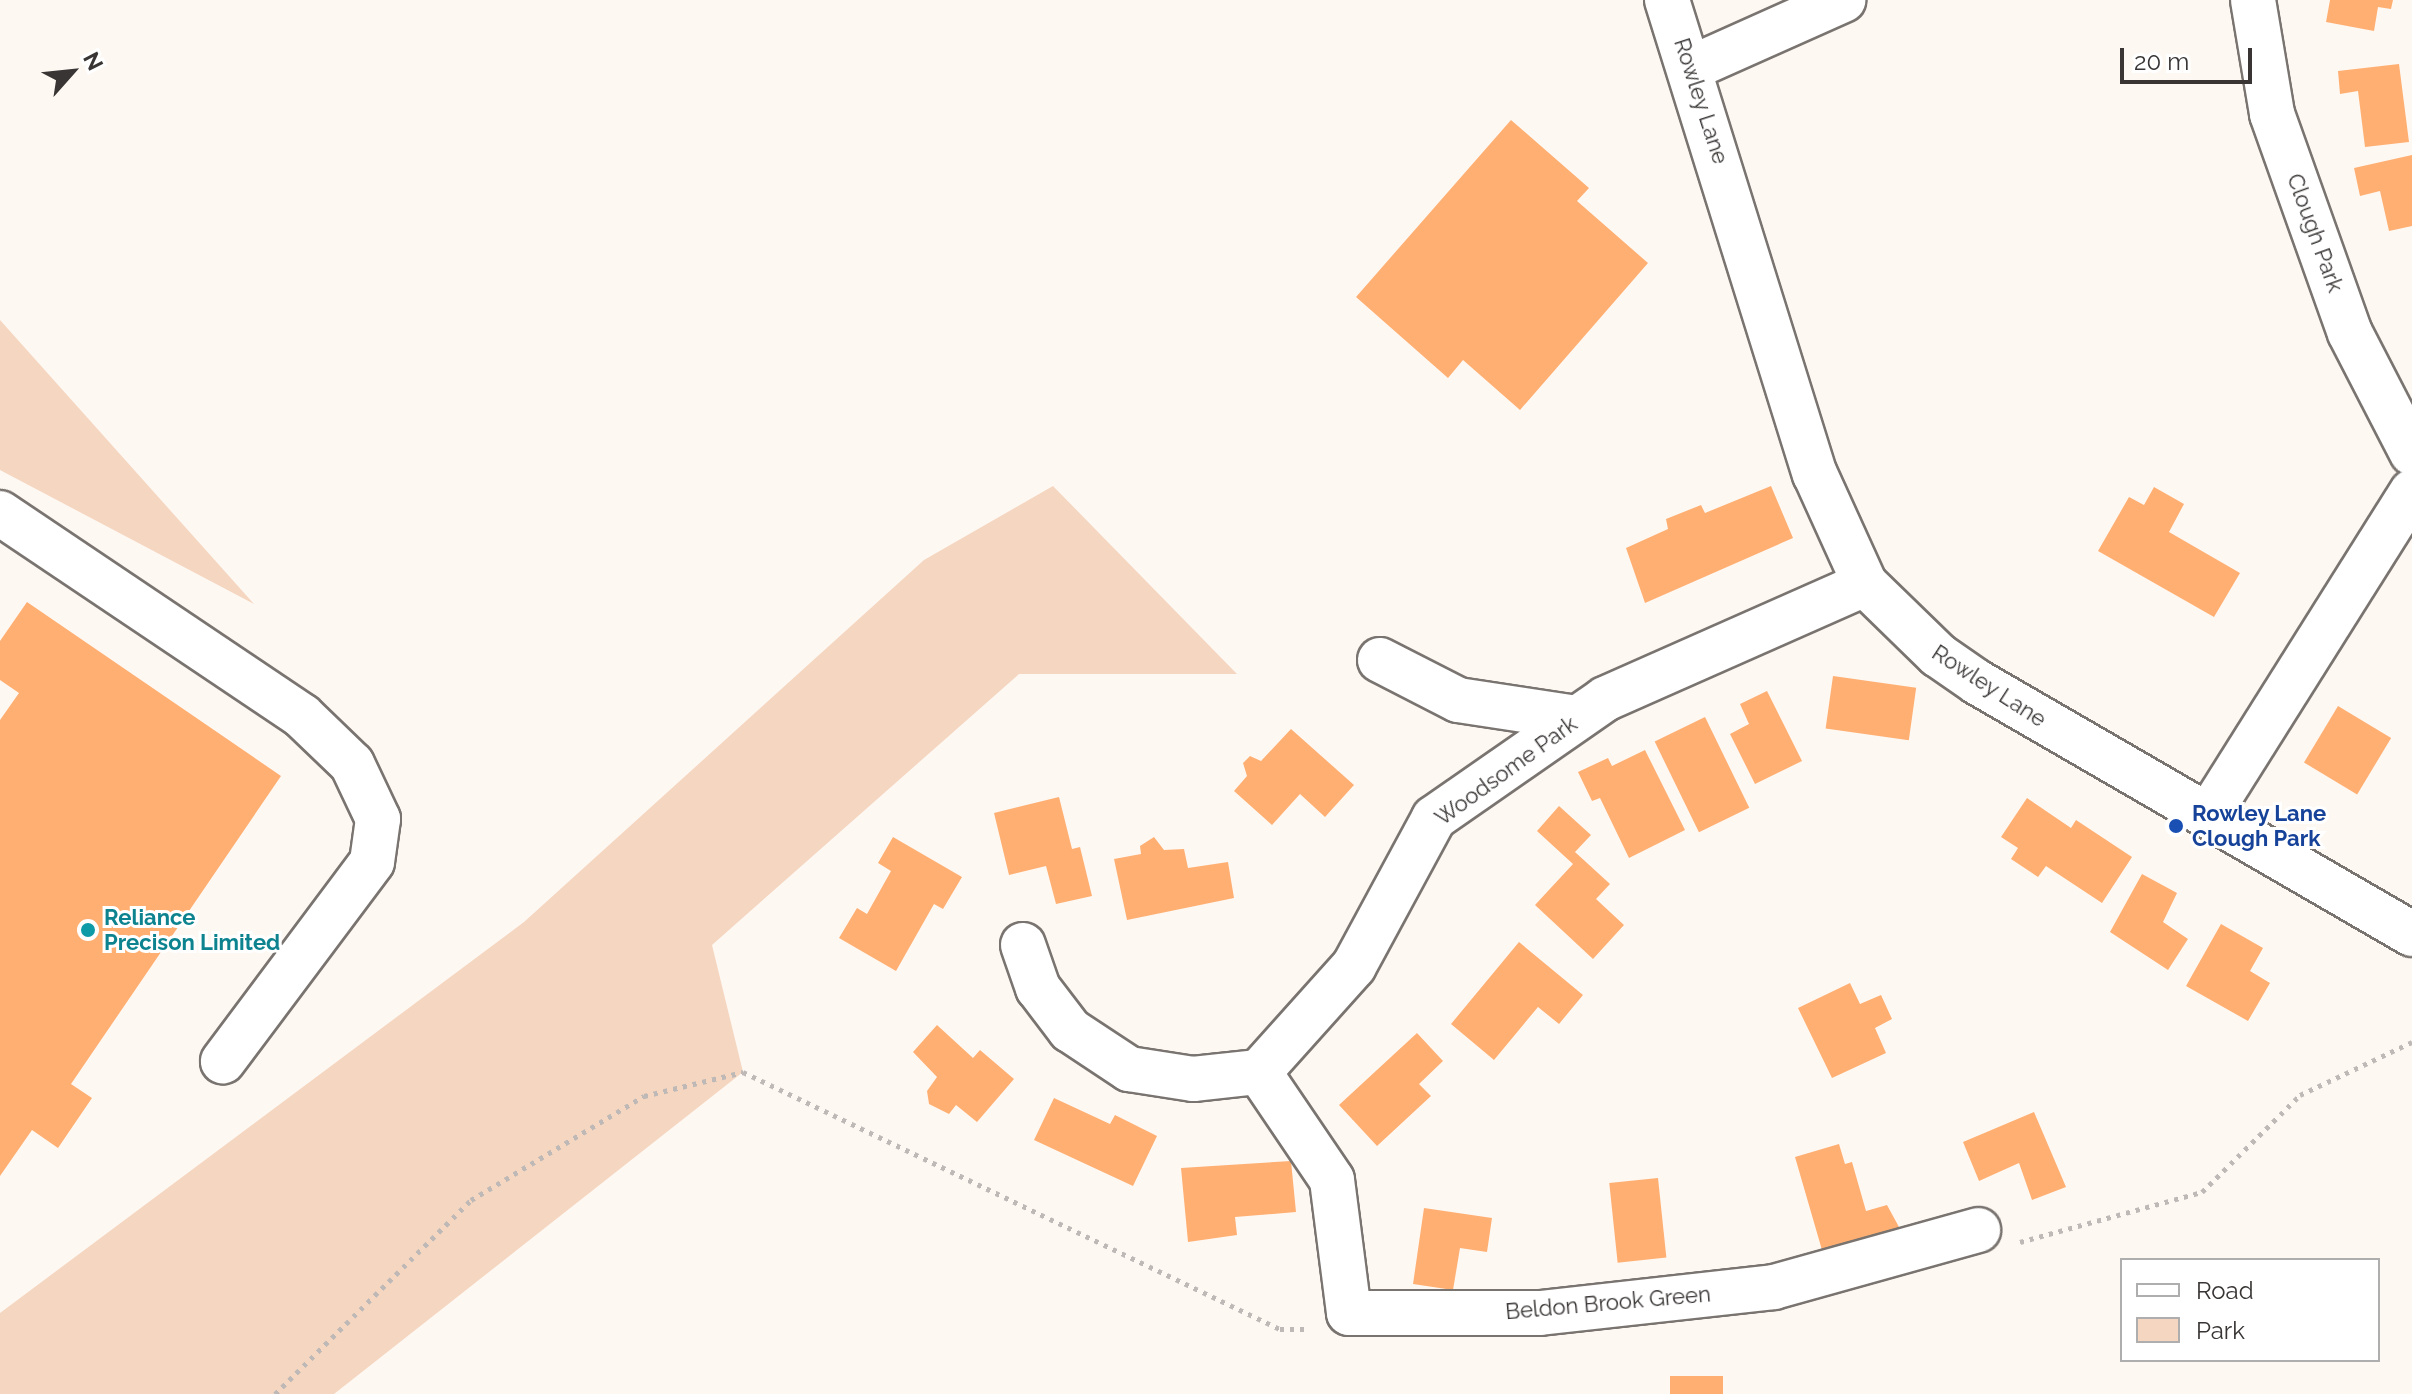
<!DOCTYPE html>
<html>
<head>
<meta charset="utf-8">
<style>
  body { margin:0 }
  #map { position:relative; width:2412px; height:1394px; overflow:hidden; background:#fef8f3; font-family:Raleway,sans-serif }
  div>[style] { position:absolute }
  .green>* { inset:0; background:#f5d6c0 }
  .building>* { inset:0; background:#ffaf72; transform-origin:0 0 }
  .path>* { height:5px; margin-top:-2.5px; transform-origin:0; background:repeating-linear-gradient(90deg,#beb9b6 0 4px,transparent 0 10px) }
  .roads { filter:drop-shadow(2px 0 #7a7470) drop-shadow(-2px 0 #7a7470) drop-shadow(0 2px #7a7470) drop-shadow(0 -2px #7a7470) }
  .minor>* { height:44px; margin:-22px; padding:0 22px; transform-origin:22px; border-radius:22px; background:#fff }
  .major>* { height:44px; margin:-22px; padding:0 22px; transform-origin:22px; border-radius:22px; background:#fff }
  .dots>* { width:22px; height:22px; translate:-50% -50%; box-sizing:border-box; border:4px solid #fff; border-radius:50% }
  span { translate:-50% -50%; white-space:nowrap; text-align:center; line-height:1.15; -webkit-text-stroke:6px #fff; paint-order:stroke }
  .street-label { font-size:22px; color:#383534 }
  .transit-label { font-size:22px; color:#164399; font-weight:700 }
  .left { translate:0 -50%; text-align:left }
  .culture-label { font-size:22px; color:#0d838f; font-weight:700 }
  .legend { position:absolute; left:2120px; top:1258px; width:260px; height:104px; box-sizing:border-box; background:#fff; border:2px solid #afaeae; margin:0; padding:10px 14px; list-style:none; font-size:24px; color:#383534 }
  .legend li { display:flex; align-items:center; gap:16px; height:40px }
  .legend b { width:40px; border:2px solid #afaeae }
  .north { position:absolute; left:32px; top:32px; width:80px; height:80px; -webkit-text-stroke:6px #fff; paint-order:stroke; rotate:63deg; font-size:22px; font-weight:700; line-height:32px; text-align:center; color:#383534 }
  .north::after { content:''; display:block; margin:auto; width:28px; height:36px; background:#383534; clip-path:polygon(50% 0,100% 100%,50% 72%,0 100%) }
  .scale { position:absolute; left:2120px; top:48px; width:132px; height:36px; box-sizing:border-box; border:4px solid #383534; border-top:0; padding-left:10px; font-size:24px; line-height:28px; white-space:nowrap; color:#383534; -webkit-text-stroke:6px #fff; paint-order:stroke }
</style>
</head>
<body>
<div id="map">
  <div class="green">
    <i style="clip-path:polygon(0 320px,254px 604px,0 470px)"></i>
    <i style="clip-path:polygon(1053px 486px,1237px 674px,1019px 674px,712px 945px,743px 1072px,334px 1394px,0 1394px,0 1313px,524px 922px,924px 560px)"></i>
  </div>
  <div class="building">
    <i style="clip-path:polygon(2330px 0,2393px 0,2391px 9px,2378px 7px,2374px 31px,2326px 22px)"></i>
    <i style="clip-path:polygon(2399px 64px,2409px 142px,2365px 147px,2358px 91px,2340px 94px,2338px 71px)"></i>
    <i style="clip-path:polygon(1511px 120px,1589px 188px,1577px 201px,1648px 263px,1520px 410px,1463px 360px,1448px 378px,1356px 297px)"></i>
    <i style="clip-path:polygon(2412px 155px,2412px 226px,2389px 231px,2380px 191px,2360px 196px,2354px 168px)"></i>
    <i style="clip-path:polygon(1771px 486px,1793px 538px,1645px 603px,1626px 548px,1668px 529px,1666px 519px,1701px 505px,1705px 513px)"></i>
    <i style="clip-path:polygon(2154px 487px,2184px 504px,2169px 532px,2240px 573px,2214px 617px,2098px 551px,2129px 497px,2144px 505px)"></i>
    <i style="clip-path:polygon(27px 602px,281px 776px,71px 1084px,92px 1098px,58px 1148px,32px 1130px,0 1176px,0 720px,19px 693px,0 680px,0 641px)"></i>
    <i style="left:1833px;top:676px;width:84px;height:53px;rotate:8deg"></i>
    <i style="clip-path:polygon(1767px 691px,1802px 761px,1755px 784px,1730px 734px,1749px 724px,1740px 704px)"></i>
    <i style="left:2338px;top:706px;width:62px;height:66px;rotate:31deg"></i>
    <i style="left:1705px;top:717px;width:101px;height:56px;rotate:64deg"></i>
    <i style="clip-path:polygon(1291px 729px,1354px 785px,1325px 817px,1300px 794px,1272px 825px,1234px 791px,1247px 776px,1243px 763px,1250px 756px,1261px 761px)"></i>
    <i style="clip-path:polygon(1645px 750px,1685px 830px,1629px 858px,1600px 798px,1592px 801px,1578px 772px,1608px 758px,1612px 766px)"></i>
    <i style="clip-path:polygon(1059px 797px,1072px 849px,1080px 847px,1092px 896px,1056px 904px,1046px 866px,1009px 875px,994px 813px)"></i>
    <i style="clip-path:polygon(2027px 798px,2071px 828px,2076px 820px,2132px 857px,2102px 903px,2046px 866px,2038px 877px,2011px 859px,2018px 848px,2001px 837px)"></i>
    <i style="clip-path:polygon(1559px 806px,1591px 835px,1575px 852px,1610px 884px,1596px 899px,1624px 925px,1593px 959px,1535px 905px,1573px 864px,1537px 831px)"></i>
    <i style="clip-path:polygon(893px 837px,962px 877px,943px 909px,934px 904px,896px 971px,839px 938px,857px 908px,867px 914px,891px 871px,878px 863px)"></i>
    <i style="clip-path:polygon(1154px 837px,1164px 850px,1184px 849px,1188px 868px,1228px 862px,1234px 898px,1127px 920px,1114px 859px,1141px 854px,1140px 846px)"></i>
    <i style="clip-path:polygon(2142px 874px,2177px 893px,2163px 922px,2188px 939px,2168px 970px,2110px 932px)"></i>
    <i style="clip-path:polygon(2221px 924px,2263px 948px,2250px 971px,2270px 983px,2248px 1021px,2186px 986px)"></i>
    <i style="clip-path:polygon(1519px 942px,1583px 995px,1559px 1024px,1538px 1007px,1494px 1060px,1451px 1024px)"></i>
    <i style="clip-path:polygon(1850px 983px,1860px 1004px,1881px 995px,1892px 1019px,1875px 1028px,1886px 1053px,1832px 1078px,1798px 1008px)"></i>
    <i style="clip-path:polygon(937px 1025px,973px 1058px,980px 1050px,1014px 1079px,977px 1122px,956px 1105px,949px 1114px,929px 1104px,927px 1091px,937px 1077px,913px 1052px)"></i>
    <i style="clip-path:polygon(1417px 1033px,1443px 1061px,1419px 1084px,1431px 1096px,1377px 1146px,1339px 1105px)"></i>
    <i style="clip-path:polygon(1054px 1098px,1110px 1124px,1115px 1115px,1157px 1136px,1133px 1186px,1034px 1140px)"></i>
    <i style="clip-path:polygon(2034px 1112px,2066px 1187px,2032px 1200px,2019px 1163px,1979px 1181px,1963px 1142px)"></i>
    <i style="clip-path:polygon(1839px 1144px,1845px 1164px,1852px 1162px,1866px 1211px,1887px 1205px,1899px 1227px,1895px 1236px,1824px 1257px,1795px 1157px)"></i>
    <i style="clip-path:polygon(1291px 1161px,1296px 1212px,1235px 1217px,1237px 1235px,1188px 1242px,1181px 1168px)"></i>
    <i style="left:1658px;top:1178px;width:80px;height:49px;rotate:84deg"></i>
    <i style="clip-path:polygon(1424px 1208px,1492px 1218px,1487px 1252px,1460px 1248px,1453px 1290px,1413px 1284px)"></i>
    <i style="left:1670px;top:1376px;width:53px;height:18px"></i>
  </div>
  <div class="path">
    <i style="left:2020px;top:1242px;width:189px;rotate:-15.4deg"></i>
    <i style="left:2202px;top:1192px;width:138px;rotate:-44.7deg"></i>
    <i style="left:2300px;top:1095px;width:124px;rotate:-25.3deg"></i>
    <i style="left:275px;top:1394px;width:276px;rotate:-44.7deg"></i>
    <i style="left:471px;top:1200px;width:202px;rotate:-31deg"></i>
    <i style="left:644px;top:1096px;width:102px;rotate:-13.6deg"></i>
    <i style="left:743px;top:1072px;width:595px;rotate:25.58deg"></i>
    <i style="left:1280px;top:1329px;width:28px"></i>
  </div>
  <div class="roads">
    <div class="minor">
      <i style="left:2253px;top:0;width:116px;rotate:80.5deg"></i>
      <i style="left:2272px;top:114px;width:232px;rotate:70.4deg"></i>
      <i style="left:2350px;top:333px;width:135px;rotate:62.7deg"></i>
      <i style="left:1691px;top:68px;width:167px;rotate:-24.1deg"></i>
      <i style="left:0;top:513px;width:364px;rotate:33.9deg"></i>
      <i style="left:302px;top:716px;width:69px;rotate:43.8deg"></i>
      <i style="left:352px;top:764px;width:61px;rotate:64.7deg"></i>
      <i style="left:378px;top:819px;width:43px;rotate:97.9deg"></i>
      <i style="left:372px;top:862px;width:249px;rotate:126.8deg"></i>
      <i style="left:1380px;top:660px;width:88px;rotate:27.1deg"></i>
      <i style="left:1458px;top:700px;width:120px;rotate:8.6deg"></i>
      <i style="left:2209px;top:814px;width:381px;rotate:-57.8deg"></i>
      <i style="left:1023px;top:945px;width:46px;rotate:70.8deg"></i>
      <i style="left:1038px;top:988px;width:53px;rotate:52.7deg"></i>
      <i style="left:1070px;top:1030px;width:71px;rotate:33.5deg"></i>
      <i style="left:1129px;top:1069px;width:65px;rotate:8.9deg"></i>
      <i style="left:1193px;top:1079px;width:66px;rotate:-6.1deg"></i>
      <i style="left:1259px;top:1072px;width:142px;rotate:-48.1deg"></i>
      <i style="left:1354px;top:966px;width:168px;rotate:-61.6deg"></i>
      <i style="left:1434px;top:818px;width:208px;rotate:-34.8deg"></i>
      <i style="left:1605px;top:699px;width:284px;rotate:-23.9deg"></i>
      <i style="left:1259px;top:1072px;width:130px;rotate:55.9deg"></i>
      <i style="left:1332px;top:1180px;width:134px;rotate:82.7deg"></i>
      <i style="left:1349px;top:1313px;width:191px"></i>
      <i style="left:1540px;top:1313px;width:235px;rotate:-6.3deg"></i>
      <i style="left:1774px;top:1287px;width:212px;rotate:-15.6deg"></i>
    </div>
    <div class="major">
      <i style="left:1667px;top:0;width:497px;rotate:72.7deg"></i>
      <i style="left:1815px;top:474px;width:121px;rotate:65.6deg"></i>
      <i style="left:1865px;top:584px;width:102px;rotate:44.2deg"></i>
      <i style="left:1938px;top:655px;width:47px;rotate:34.7deg"></i>
      <i style="left:1977px;top:682px;width:503px;rotate:30.08deg"></i>
    </div>
  </div>
  <div class="dots">
    <i style="left:2176px;top:826px;background:#1a4fb4"></i>
    <i style="left:88px;top:930px;background:#0f9aa8"></i>
  </div>
  <div class="street-label">
    <span style="left:1701px;top:101px;rotate:72deg">Rowley Lane</span>
    <span style="left:2315px;top:233px;rotate:70deg">Clough Park</span>
    <span style="left:1989px;top:686px;rotate:33deg">Rowley Lane</span>
    <span style="left:1506px;top:771px;rotate:-36deg">Woodsome Park</span>
    <span style="left:1608px;top:1303px;rotate:-5deg">Beldon Brook Green</span>
  </div>
  <div class="transit-label">
    <span class="left" style="left:2192px;top:826px">Rowley Lane<br>Clough Park</span>
  </div>
  <div class="culture-label">
    <span class="left" style="left:104px;top:930px">Reliance<br>Precison Limited</span>
  </div>
  <ul class="legend">
  <li><b style="height:10px;background:#fff"></b>Road</li>
  <li><b style="height:22px;background:#f5d6c0"></b>Park</li>
  </ul>
  <div class="north">N</div>
  <div class="scale">20 m</div>
</div>
</body>
</html>
